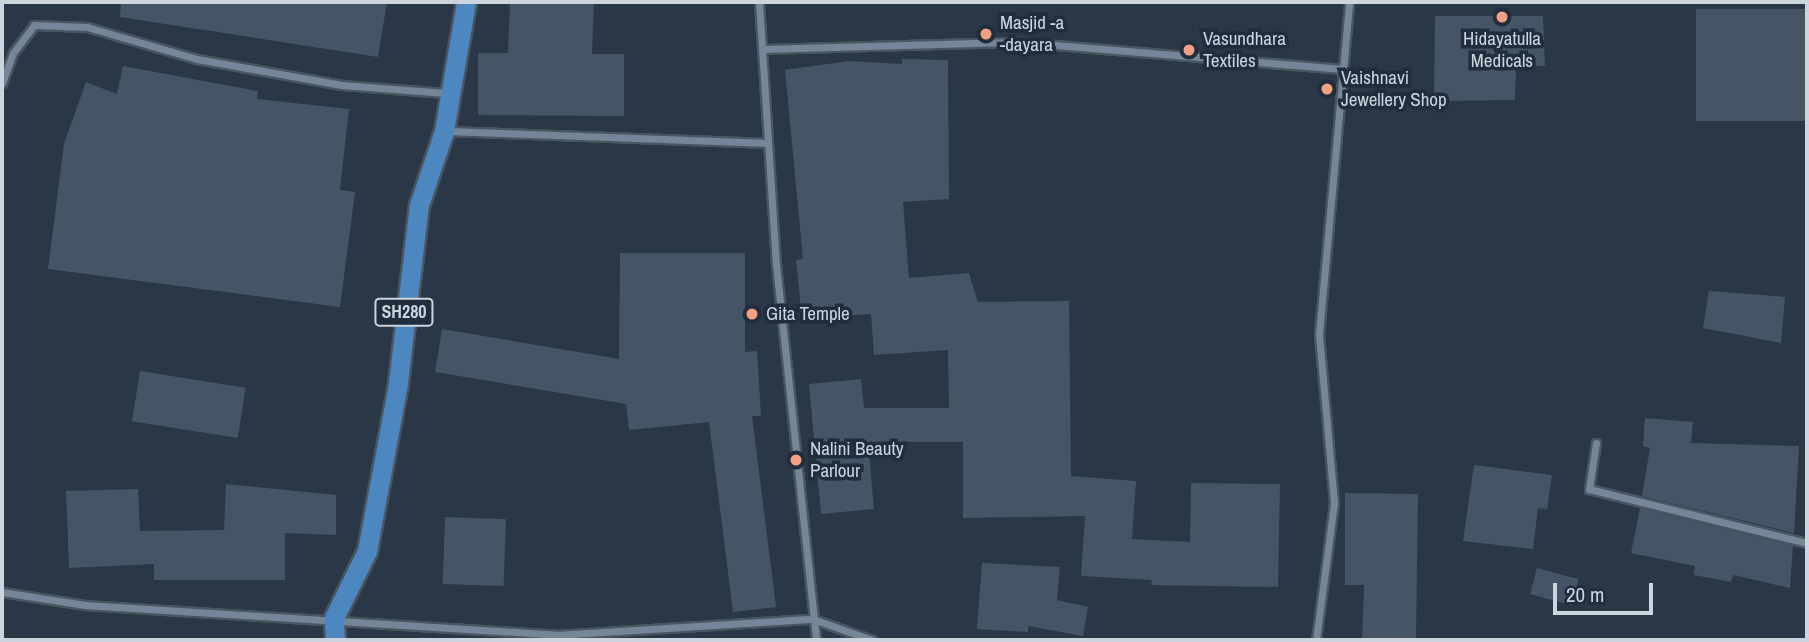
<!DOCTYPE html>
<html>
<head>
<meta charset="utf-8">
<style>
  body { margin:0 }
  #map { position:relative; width:1809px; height:642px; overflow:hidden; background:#293746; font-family:"Archivo Narrow",sans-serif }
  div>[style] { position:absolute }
  .building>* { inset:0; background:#465566; transform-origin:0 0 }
  .roads { filter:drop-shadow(2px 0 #495561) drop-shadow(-2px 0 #495561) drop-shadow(0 2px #495561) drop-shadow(0 -2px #495561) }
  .minor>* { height:7px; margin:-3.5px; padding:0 3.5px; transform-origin:3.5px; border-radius:3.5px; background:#758698 }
  .primary>* { height:19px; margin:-9.5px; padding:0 9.5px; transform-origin:9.5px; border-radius:9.5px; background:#4d87c0 }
  .dots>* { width:19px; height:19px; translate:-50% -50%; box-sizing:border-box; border:4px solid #1f2d3c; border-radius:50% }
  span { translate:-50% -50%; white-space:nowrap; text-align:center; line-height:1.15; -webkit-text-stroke:7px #1f2d3c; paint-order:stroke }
  .shield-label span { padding:2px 5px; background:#1f2d3c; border:2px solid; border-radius:5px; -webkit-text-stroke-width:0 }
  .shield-label { font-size:18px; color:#ccd4de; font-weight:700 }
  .poi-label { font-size:19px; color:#ccd4de }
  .left { translate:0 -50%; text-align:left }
  .frame { position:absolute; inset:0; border:4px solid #ccd4de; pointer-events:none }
  .scale { position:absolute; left:1553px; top:583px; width:100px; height:32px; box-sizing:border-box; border:4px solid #ccd4de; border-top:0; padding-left:9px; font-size:21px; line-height:24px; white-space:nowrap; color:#ccd4de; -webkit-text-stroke:5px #1f2d3c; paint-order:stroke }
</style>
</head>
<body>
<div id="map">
  <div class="building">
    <i style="clip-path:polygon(121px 2px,387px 2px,378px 57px,120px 17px)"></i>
    <i style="clip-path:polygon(510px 2px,594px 2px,592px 54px,624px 54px,624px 116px,478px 115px,478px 53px,508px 53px)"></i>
    <i style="left:1807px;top:9px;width:112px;height:111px;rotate:90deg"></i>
    <i style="clip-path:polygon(1435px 16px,1543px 16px,1545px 66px,1516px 66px,1515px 100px,1434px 101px)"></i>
    <i style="clip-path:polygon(902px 59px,948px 60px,949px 199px,903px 202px,909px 278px,969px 273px,978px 302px,1069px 301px,1071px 476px,1136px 481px,1132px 539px,1190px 542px,1191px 483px,1280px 484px,1278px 587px,1151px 585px,1152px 580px,1081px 576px,1085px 516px,963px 518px,963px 442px,868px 442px,874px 509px,821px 514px,809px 384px,861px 379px,864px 408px,949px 408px,948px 350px,874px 355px,871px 314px,802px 319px,796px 260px,803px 259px,785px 70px,849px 61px,902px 64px)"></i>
    <i style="clip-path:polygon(123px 66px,258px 91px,257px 99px,349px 109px,340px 190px,355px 192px,340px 307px,48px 269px,64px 144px,86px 82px,117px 94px)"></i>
    <i style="clip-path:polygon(620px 253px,745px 253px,745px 352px,757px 351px,761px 416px,752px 416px,776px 607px,733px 612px,709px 422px,629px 430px,626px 404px,435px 372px,442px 329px,619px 359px)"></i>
    <i style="clip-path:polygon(1709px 291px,1785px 297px,1781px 343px,1703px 328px)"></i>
    <i style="left:140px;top:371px;width:107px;height:51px;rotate:9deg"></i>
    <i style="clip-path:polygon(1645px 418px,1693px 422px,1691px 443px,1799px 446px,1794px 533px,1642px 496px,1650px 448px,1643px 446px)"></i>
    <i style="clip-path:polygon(1474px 465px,1552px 475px,1547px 509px,1538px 508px,1533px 549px,1463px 541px)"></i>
    <i style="clip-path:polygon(226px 484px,336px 495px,336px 535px,285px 533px,285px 580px,154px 580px,154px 564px,69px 568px,66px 491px,138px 489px,140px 531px,224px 530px)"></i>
    <i style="clip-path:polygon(1345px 493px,1418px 494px,1416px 640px,1362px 640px,1364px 585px,1345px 585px)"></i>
    <i style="clip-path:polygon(1640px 508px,1793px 546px,1790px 588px,1733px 575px,1731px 582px,1694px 575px,1695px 566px,1631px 553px)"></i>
    <i style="left:445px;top:517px;width:61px;height:67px;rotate:2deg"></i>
    <i style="clip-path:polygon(982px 563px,1060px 567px,1057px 600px,1088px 607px,1083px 636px,1028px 626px,1028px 632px,977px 629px)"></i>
    <i style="left:1537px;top:568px;width:43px;height:27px;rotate:15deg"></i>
  </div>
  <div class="roads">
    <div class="minor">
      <i style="left:759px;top:2px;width:263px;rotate:86.3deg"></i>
      <i style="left:776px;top:264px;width:378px;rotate:83.9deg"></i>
      <i style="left:763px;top:49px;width:257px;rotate:-1.6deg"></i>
      <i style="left:1020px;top:42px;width:324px;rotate:4.8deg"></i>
      <i style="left:2px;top:83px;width:32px;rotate:-70deg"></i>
      <i style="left:13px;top:53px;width:35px;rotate:-53deg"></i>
      <i style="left:34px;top:25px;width:53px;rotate:2.2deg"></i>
      <i style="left:87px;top:27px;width:115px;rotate:16.2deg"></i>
      <i style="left:197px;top:59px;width:147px;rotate:10.2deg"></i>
      <i style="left:342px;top:85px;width:104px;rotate:4.4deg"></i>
      <i style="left:445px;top:131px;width:321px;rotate:2.1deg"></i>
      <i style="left:1596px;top:443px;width:47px;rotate:98.7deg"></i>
      <i style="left:1589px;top:489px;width:225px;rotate:13.9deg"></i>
      <i style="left:2px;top:592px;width:84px;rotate:8.9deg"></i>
      <i style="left:85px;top:605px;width:472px;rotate:3.6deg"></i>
      <i style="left:556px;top:635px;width:257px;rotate:-3.6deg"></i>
      <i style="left:813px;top:619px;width:63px;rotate:19.6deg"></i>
      <i style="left:1316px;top:640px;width:138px;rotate:-82.5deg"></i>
      <i style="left:1334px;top:503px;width:170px;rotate:-95.1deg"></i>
      <i style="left:1319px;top:334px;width:333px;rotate:-84.8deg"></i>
    </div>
    <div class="primary">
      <i style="left:335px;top:640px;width:22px;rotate:-93deg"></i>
      <i style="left:334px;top:618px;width:75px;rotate:-63.8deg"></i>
      <i style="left:367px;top:551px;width:171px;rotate:-79.5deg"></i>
      <i style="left:398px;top:383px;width:179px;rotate:-83.3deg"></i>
      <i style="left:419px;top:205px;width:78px;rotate:-71.3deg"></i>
      <i style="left:444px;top:131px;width:131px;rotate:-80.3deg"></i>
    </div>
  </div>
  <div class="dots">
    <i style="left:1502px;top:17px;background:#f2a081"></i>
    <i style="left:986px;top:34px;background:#f2a081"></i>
    <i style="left:1189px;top:50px;background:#f2a081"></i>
    <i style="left:1327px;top:89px;background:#f2a081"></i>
    <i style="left:752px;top:314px;background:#f2a081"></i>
    <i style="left:796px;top:460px;background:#f2a081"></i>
  </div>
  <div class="shield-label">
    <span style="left:404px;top:312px">SH280</span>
  </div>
  <div class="poi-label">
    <span class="left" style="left:1000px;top:34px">Masjid -a<br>-dayara</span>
    <span class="left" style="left:1203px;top:50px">Vasundhara<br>Textiles</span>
    <span style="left:1502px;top:50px">Hidayatulla<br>Medicals</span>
    <span class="left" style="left:1341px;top:89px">Vaishnavi<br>Jewellery Shop</span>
    <span class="left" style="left:766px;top:314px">Gita Temple</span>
    <span class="left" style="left:810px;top:460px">Nalini Beauty<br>Parlour</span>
  </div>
  <div class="frame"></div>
  <div class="scale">20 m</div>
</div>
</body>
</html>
